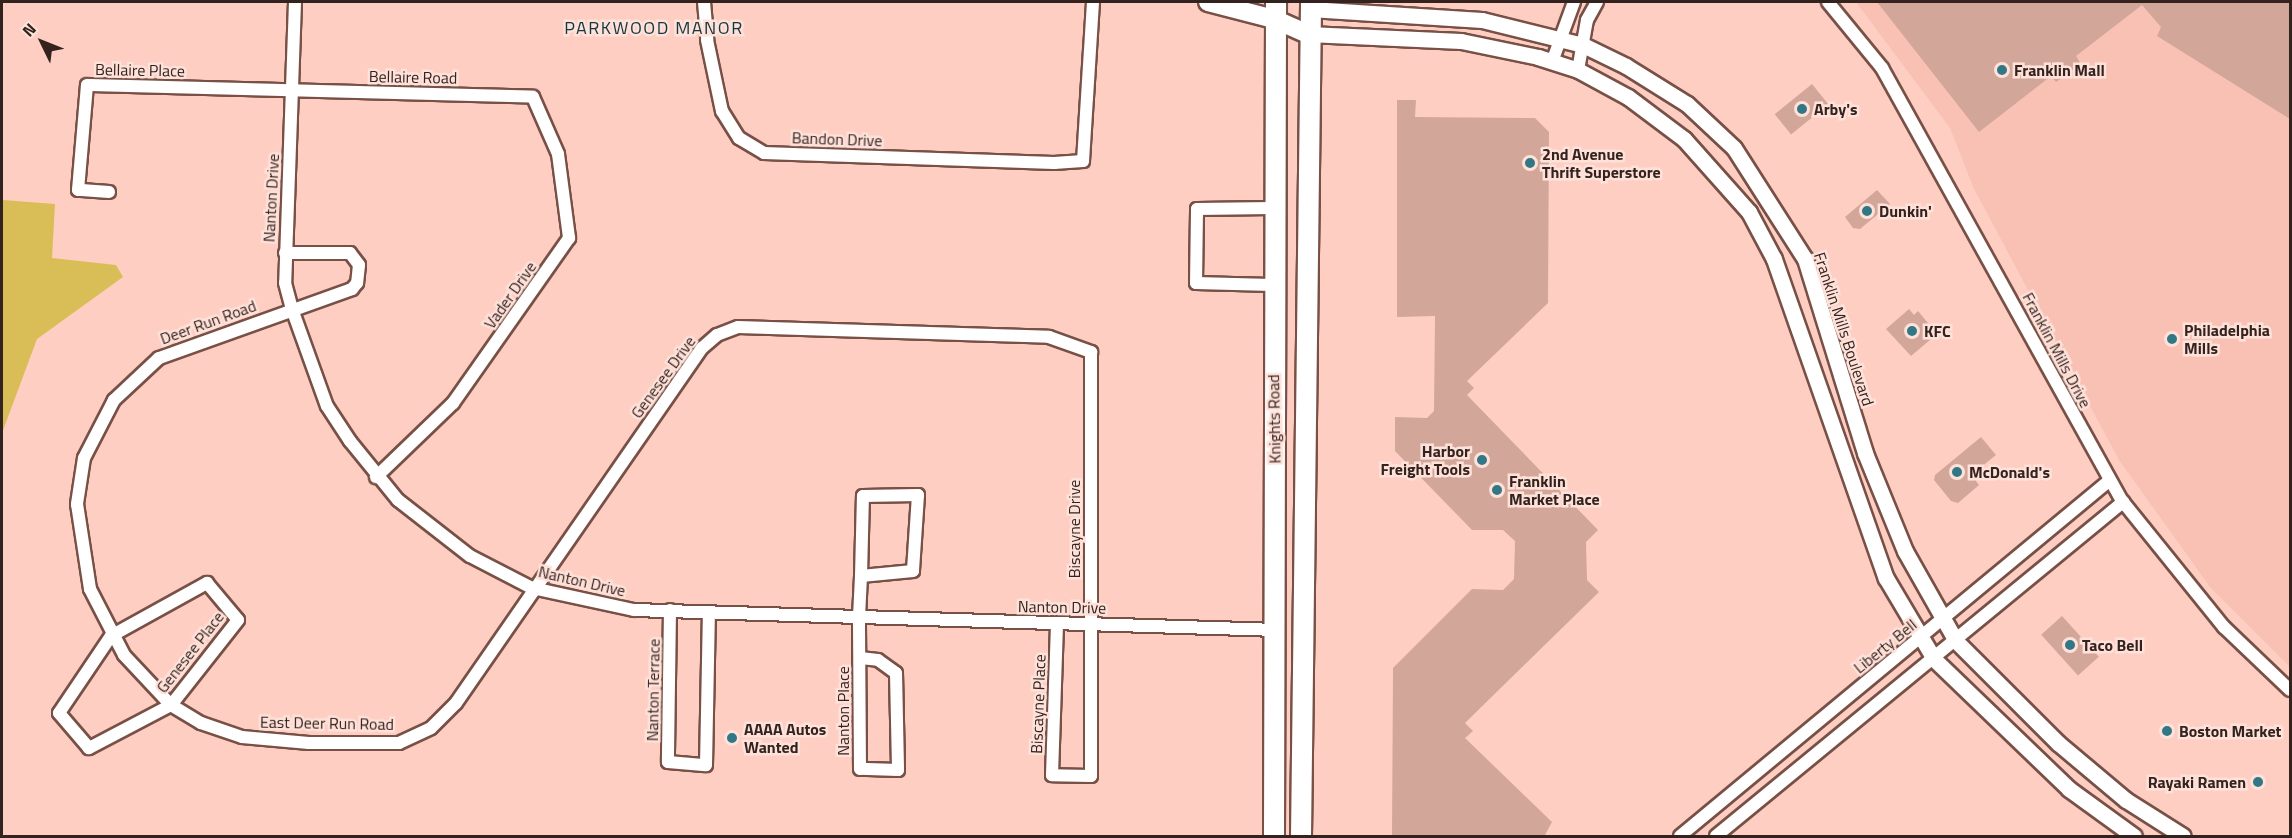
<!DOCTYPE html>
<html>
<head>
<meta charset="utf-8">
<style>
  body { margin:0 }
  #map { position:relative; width:2292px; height:838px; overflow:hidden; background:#fecec2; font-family:"Titillium Web",sans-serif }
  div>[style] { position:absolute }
  .built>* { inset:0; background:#f8c1b4 }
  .green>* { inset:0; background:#d9bd56 }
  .building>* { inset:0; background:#d3a69a; transform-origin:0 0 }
  .roads { filter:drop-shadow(2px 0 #785046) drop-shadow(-2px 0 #785046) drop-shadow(0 2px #785046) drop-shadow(0 -2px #785046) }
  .minor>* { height:12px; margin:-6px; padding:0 6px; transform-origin:6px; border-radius:6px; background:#fff }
  .tertiary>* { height:15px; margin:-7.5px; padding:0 7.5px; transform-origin:7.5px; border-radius:7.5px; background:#fff }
  .secondary>* { height:18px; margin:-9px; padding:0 9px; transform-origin:9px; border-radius:9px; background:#fff }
  .primary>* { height:20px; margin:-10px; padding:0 10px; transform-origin:10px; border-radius:10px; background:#fff }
  .dots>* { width:16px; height:16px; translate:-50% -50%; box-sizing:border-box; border:3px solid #fee1d9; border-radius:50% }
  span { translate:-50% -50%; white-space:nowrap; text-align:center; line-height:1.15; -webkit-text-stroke:5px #fee1d9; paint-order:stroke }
  .street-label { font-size:16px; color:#33221d }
  .poi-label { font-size:16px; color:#33221d; font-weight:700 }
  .left { translate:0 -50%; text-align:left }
  .right { translate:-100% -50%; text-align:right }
  .neighbourhood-label { font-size:18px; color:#17373f; letter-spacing:1.5px }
  .frame { position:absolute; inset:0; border:3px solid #33221d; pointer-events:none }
  .north { position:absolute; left:12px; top:12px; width:60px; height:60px; -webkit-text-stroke:4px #fee1d9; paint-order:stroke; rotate:313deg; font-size:16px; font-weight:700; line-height:24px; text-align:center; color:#33221d }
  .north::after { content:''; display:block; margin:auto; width:21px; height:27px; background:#33221d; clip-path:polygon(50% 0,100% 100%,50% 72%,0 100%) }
</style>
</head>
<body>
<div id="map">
  <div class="built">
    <i style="clip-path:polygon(1856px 2px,2290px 2px,2290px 667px,2210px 587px,2119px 460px,1974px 189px,1950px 128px)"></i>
  </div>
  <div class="green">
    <i style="clip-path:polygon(2px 183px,3px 200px,55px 204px,52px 258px,116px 265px,123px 277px,37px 339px,2px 433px)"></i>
  </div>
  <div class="building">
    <i style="clip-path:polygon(1877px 2px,2290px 2px,2290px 119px,2157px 36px,2161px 27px,2142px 5px,2076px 56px,2081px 64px,2056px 82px,2051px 76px,1979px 132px)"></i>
    <i style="left:1812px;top:84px;width:26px;height:48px;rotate:51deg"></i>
    <i style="clip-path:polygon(1397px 100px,1416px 100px,1415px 117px,1535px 118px,1549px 132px,1548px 303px,1467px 381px,1474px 388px,1467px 395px,1598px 530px,1586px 542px,1587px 580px,1599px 592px,1465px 723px,1473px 731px,1465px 738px,1552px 822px,1544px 837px,1392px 837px,1393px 668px,1472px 589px,1503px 590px,1514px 579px,1515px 541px,1503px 530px,1472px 530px,1395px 451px,1395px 417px,1427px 418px,1434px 411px,1435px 316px,1397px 317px)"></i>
    <i style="clip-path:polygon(1877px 190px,1890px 204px,1860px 229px,1853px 228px,1845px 217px)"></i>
    <i style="clip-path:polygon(1909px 309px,1914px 315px,1918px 311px,1937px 334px,1911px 356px,1886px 329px)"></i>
    <i style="clip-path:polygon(1981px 437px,1996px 455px,1971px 475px,1979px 485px,1958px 503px,1951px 501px,1934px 480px,1935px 475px)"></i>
    <i style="left:2062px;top:616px;width:55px;height:28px;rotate:48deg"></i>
  </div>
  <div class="roads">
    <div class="minor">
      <i style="left:295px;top:2px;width:281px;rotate:92deg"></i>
      <i style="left:285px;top:283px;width:27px;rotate:75deg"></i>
      <i style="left:292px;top:309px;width:103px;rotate:70.2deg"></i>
      <i style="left:327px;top:406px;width:42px;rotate:56.7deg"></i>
      <i style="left:350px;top:441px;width:76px;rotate:50.9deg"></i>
      <i style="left:398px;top:500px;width:91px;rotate:37.9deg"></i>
      <i style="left:470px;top:556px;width:70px;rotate:27.3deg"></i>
      <i style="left:532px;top:588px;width:104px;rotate:12.2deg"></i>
      <i style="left:634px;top:610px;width:644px;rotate:1.78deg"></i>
      <i style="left:704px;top:2px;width:38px;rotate:85deg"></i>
      <i style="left:707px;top:40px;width:73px;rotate:78.1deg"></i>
      <i style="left:722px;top:111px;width:32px;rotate:58deg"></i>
      <i style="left:739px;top:138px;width:29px;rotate:31deg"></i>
      <i style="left:764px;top:153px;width:290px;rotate:2deg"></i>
      <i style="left:1054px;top:163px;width:29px;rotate:-4deg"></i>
      <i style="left:1083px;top:161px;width:159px;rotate:-86.4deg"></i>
      <i style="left:1828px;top:2px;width:85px;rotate:50.7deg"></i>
      <i style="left:1882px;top:68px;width:496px;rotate:61deg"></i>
      <i style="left:2123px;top:502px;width:161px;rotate:51.1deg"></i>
      <i style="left:2224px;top:627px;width:91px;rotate:43.7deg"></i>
      <i style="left:1552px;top:62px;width:64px;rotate:-69.9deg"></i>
      <i style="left:1578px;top:70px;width:51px;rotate:-79.8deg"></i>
      <i style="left:1587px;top:20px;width:21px;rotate:-61deg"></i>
      <i style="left:109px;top:192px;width:31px;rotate:-176deg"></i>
      <i style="left:78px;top:190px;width:105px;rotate:-85.1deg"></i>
      <i style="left:87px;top:85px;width:446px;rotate:1.5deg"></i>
      <i style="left:533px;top:97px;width:62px;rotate:66.3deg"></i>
      <i style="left:558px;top:154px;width:85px;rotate:82.5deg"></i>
      <i style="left:569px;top:238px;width:202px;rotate:125.1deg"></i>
      <i style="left:453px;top:403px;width:107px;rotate:136.1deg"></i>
      <i style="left:285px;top:253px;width:65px"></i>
      <i style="left:350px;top:253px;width:15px;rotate:53deg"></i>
      <i style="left:359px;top:265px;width:18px;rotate:96deg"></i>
      <i style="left:357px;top:283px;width:8px;rotate:130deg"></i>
      <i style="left:352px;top:289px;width:205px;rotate:160.3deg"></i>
      <i style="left:159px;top:358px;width:62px;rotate:137deg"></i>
      <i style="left:114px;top:400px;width:65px;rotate:117.3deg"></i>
      <i style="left:84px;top:458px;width:47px;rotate:98.7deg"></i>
      <i style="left:77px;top:504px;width:86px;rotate:81.3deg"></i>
      <i style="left:90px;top:589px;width:74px;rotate:62.7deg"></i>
      <i style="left:124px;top:655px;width:69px;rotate:46.8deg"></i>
      <i style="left:171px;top:705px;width:35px;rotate:31deg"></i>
      <i style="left:201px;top:723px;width:43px;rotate:18.9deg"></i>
      <i style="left:242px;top:737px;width:67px;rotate:5.1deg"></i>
      <i style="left:309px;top:743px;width:90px"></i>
      <i style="left:399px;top:743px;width:35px;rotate:-25deg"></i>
      <i style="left:431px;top:728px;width:35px;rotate:-45deg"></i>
      <i style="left:456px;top:703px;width:432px;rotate:-55.3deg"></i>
      <i style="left:702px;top:348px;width:20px;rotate:-41deg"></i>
      <i style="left:717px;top:335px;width:22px;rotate:-21deg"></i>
      <i style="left:738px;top:327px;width:311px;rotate:1.8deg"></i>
      <i style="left:1049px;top:337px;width:45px;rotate:19.7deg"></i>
      <i style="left:1091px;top:352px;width:424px;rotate:90deg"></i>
      <i style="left:1091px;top:776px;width:39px;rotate:-179deg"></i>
      <i style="left:1052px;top:775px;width:151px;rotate:-88.1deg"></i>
      <i style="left:1272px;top:285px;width:76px;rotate:-178.5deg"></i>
      <i style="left:1196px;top:283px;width:74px;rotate:-89.2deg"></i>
      <i style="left:1197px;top:209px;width:75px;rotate:-0.8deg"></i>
      <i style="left:207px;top:583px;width:48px;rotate:50deg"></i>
      <i style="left:238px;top:620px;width:108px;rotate:128.2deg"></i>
      <i style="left:171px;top:705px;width:93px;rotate:152.3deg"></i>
      <i style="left:89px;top:748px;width:46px;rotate:-130.6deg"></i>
      <i style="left:59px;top:713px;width:93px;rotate:-56deg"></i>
      <i style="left:111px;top:636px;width:110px;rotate:-28.9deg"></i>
      <i style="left:670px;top:610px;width:152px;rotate:90.8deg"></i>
      <i style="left:668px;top:762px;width:38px;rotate:5deg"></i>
      <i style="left:706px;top:765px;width:150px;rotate:-88.9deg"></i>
      <i style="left:860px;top:658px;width:18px;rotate:6deg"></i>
      <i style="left:878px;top:660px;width:22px;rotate:36deg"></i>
      <i style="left:896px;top:673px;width:97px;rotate:88.8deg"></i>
      <i style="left:898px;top:770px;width:38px;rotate:-178deg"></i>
      <i style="left:860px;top:769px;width:152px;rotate:-90.4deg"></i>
      <i style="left:859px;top:617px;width:41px;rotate:-87.2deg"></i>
      <i style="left:861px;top:576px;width:80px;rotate:-88.6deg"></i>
      <i style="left:863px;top:496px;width:55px;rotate:-1deg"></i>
      <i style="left:918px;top:495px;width:76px;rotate:93.8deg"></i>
      <i style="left:913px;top:571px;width:52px;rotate:174.5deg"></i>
      <i style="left:1680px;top:836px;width:558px;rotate:-39.62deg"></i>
      <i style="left:1716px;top:836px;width:527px;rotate:-39.37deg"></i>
    </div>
    <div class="tertiary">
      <i style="left:1310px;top:9px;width:172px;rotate:3.7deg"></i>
      <i style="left:1482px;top:20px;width:104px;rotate:13.9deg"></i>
      <i style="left:1583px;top:45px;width:48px;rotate:26deg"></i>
      <i style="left:1626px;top:66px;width:72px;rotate:31.9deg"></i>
      <i style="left:1687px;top:104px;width:64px;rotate:43.1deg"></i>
      <i style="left:1734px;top:148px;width:132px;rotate:57.4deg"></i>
      <i style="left:1805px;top:259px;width:203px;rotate:72.8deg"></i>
      <i style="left:1865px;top:453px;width:106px;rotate:67.8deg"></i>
      <i style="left:1905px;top:551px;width:103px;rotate:60.5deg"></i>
      <i style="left:1956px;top:641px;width:144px;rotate:45deg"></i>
      <i style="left:2058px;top:743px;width:89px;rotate:40deg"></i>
      <i style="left:2126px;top:800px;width:67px;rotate:32.3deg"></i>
      <i style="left:1308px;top:34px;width:153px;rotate:2.6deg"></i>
      <i style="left:1461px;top:41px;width:79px;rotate:11.7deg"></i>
      <i style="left:1538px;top:57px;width:42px;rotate:18deg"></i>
      <i style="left:1578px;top:70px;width:57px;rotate:28.4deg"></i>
      <i style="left:1628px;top:97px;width:70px;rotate:36.9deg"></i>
      <i style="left:1684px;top:139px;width:98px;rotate:48.3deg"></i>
      <i style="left:1749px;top:212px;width:53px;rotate:62deg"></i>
      <i style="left:1774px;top:259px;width:338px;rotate:70.7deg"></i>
      <i style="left:1886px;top:578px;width:94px;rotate:59.3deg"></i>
      <i style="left:1934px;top:659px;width:187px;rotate:43.9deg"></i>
      <i style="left:2069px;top:789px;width:80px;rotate:35.9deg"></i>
    </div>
    <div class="secondary">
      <i style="left:1208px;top:2px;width:68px;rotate:14.4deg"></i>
      <i style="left:1274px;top:19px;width:37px;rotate:24deg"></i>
    </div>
    <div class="primary">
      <i style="left:1274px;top:836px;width:834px;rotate:-89.86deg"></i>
      <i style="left:1301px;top:836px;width:834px;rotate:-89.31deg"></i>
    </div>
  </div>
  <div class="dots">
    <i style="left:2002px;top:70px;background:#327785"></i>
    <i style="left:1802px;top:109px;background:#327785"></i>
    <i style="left:1530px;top:163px;background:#327785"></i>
    <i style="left:1867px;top:211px;background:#327785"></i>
    <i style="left:1912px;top:331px;background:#327785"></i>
    <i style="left:2172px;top:339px;background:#327785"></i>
    <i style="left:1482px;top:460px;background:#327785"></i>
    <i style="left:1957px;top:472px;background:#327785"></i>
    <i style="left:1497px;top:490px;background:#327785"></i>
    <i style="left:2070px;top:645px;background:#327785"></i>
    <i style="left:2167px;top:731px;background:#327785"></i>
    <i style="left:732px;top:738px;background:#327785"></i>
    <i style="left:2258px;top:782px;background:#327785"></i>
  </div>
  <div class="street-label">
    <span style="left:140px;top:70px;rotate:1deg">Bellaire Place</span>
    <span style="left:413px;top:77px;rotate:1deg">Bellaire Road</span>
    <span style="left:837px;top:139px;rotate:2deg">Bandon Drive</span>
    <span style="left:271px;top:198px;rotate:-87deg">Nanton Drive</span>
    <span style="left:510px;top:295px;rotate:-55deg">Vader Drive</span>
    <span style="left:208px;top:322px;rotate:-20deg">Deer Run Road</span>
    <span style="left:1844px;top:329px;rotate:72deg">Franklin Mills Boulevard</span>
    <span style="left:2057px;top:350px;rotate:62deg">Franklin Mills Drive</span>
    <span style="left:663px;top:377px;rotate:-54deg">Genesee Drive</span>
    <span style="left:1274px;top:419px;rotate:-91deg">Knights Road</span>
    <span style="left:1074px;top:529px;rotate:-90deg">Biscayne Drive</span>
    <span style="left:582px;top:581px;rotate:13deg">Nanton Drive</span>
    <span style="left:1062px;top:607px;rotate:1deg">Nanton Drive</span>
    <span style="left:1885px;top:646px;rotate:-39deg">Liberty Bell</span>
    <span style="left:190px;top:652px;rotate:-52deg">Genesee Place</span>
    <span style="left:653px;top:690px;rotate:-89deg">Nanton Terrace</span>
    <span style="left:1038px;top:704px;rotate:-88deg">Biscayne Place</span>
    <span style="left:843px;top:711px;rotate:-90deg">Nanton Place</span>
    <span style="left:327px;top:723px;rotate:1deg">East Deer Run Road</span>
  </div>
  <div class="poi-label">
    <span class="left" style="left:2014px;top:70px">Franklin Mall</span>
    <span class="left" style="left:1814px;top:109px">Arby's</span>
    <span class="left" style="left:1542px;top:163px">2nd Avenue<br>Thrift Superstore</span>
    <span class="left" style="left:1879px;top:211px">Dunkin'</span>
    <span class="left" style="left:2184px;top:339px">Philadelphia<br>Mills</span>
    <span class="left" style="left:1924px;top:331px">KFC</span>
    <span class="right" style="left:1470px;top:460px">Harbor<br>Freight Tools</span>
    <span class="left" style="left:1969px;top:472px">McDonald's</span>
    <span class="left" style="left:1509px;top:490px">Franklin<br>Market Place</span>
    <span class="left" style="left:2082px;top:645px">Taco Bell</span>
    <span class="left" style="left:744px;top:738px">AAAA Autos<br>Wanted</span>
    <span class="left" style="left:2179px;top:731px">Boston Market</span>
    <span class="right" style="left:2246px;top:782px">Rayaki Ramen</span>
  </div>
  <div class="neighbourhood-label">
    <span style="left:654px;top:28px">PARKWOOD MANOR</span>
  </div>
  <div class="frame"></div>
  <div class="north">N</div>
</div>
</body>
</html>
